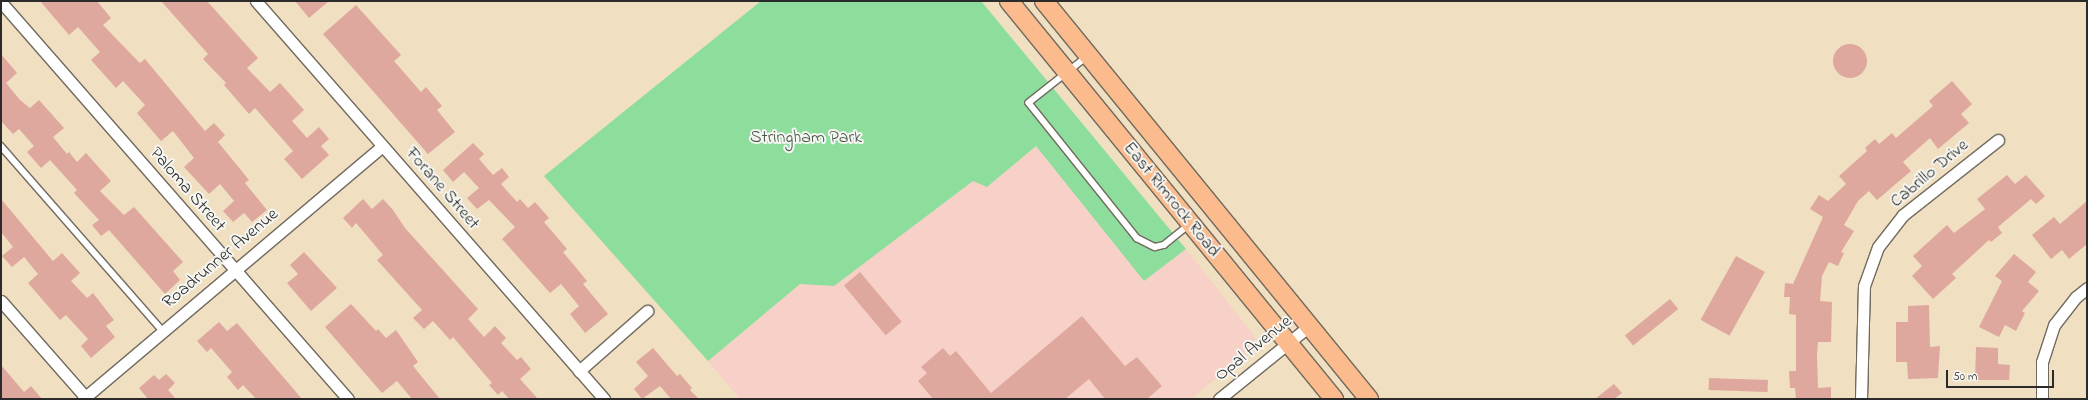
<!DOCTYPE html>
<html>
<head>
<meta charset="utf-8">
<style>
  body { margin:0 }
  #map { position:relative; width:2088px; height:400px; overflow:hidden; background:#f0dfc0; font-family:"Indie Flower",sans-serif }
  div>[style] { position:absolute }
  .built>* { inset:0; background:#f7d1c7 }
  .green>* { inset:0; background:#8ddd9d }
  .building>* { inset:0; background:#dfa89e; transform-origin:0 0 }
  .round { border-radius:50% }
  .roads { filter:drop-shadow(1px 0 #706a5f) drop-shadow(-1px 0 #706a5f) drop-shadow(0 1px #706a5f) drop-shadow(0 -1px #706a5f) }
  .lane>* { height:5.5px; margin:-2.75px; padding:0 2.75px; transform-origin:2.75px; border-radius:2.75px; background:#fff }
  .street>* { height:11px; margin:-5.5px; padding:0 5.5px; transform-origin:5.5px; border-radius:5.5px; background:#fff }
  .primary>* { height:18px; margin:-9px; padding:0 9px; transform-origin:9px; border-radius:9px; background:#fbbb8d }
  span { translate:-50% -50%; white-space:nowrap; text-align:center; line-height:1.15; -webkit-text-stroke:4px #f6f6f2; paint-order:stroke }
  .park-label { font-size:18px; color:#445848 }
  .street-label { font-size:18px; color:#2b2b2b }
  .frame { position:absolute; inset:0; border:2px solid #2b2b2b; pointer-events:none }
  .scale { position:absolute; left:1946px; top:370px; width:108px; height:18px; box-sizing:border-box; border:2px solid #2b2b2b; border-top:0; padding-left:5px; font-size:12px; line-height:14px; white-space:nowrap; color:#2b2b2b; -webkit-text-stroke:3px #f6f6f2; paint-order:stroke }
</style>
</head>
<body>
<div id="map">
  <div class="built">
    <i style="clip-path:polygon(1036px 146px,1144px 281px,1186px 249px,1256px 338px,1252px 350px,1191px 399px,740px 399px,708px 361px,800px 284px,834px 286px,973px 181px,987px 187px)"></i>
  </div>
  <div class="green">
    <i style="clip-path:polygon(761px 1px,981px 1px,1186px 249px,1144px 281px,1036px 146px,987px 187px,973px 181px,834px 286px,800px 284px,708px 361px,544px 176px)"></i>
  </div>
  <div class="building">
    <i style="clip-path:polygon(40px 1px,97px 1px,111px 18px,103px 25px,130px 53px,140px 63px,145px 59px,205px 131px,214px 123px,225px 135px,218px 142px,249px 180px,245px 183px,267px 210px,252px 222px,244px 213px,233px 222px,223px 211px,234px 201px,220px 184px,209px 194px,184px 167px,194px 158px,173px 131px,161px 141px,137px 113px,145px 105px,123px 81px,116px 88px,91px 60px,100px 52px,78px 27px,69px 35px)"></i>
    <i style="clip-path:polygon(161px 1px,207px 1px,258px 58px,247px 68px,270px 92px,280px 83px,304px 110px,292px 121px,307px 138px,319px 127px,329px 139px,321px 146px,329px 155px,302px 179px,284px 159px,293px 151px,255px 108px,249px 114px,224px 85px,226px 83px,203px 59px,208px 54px)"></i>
    <i style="clip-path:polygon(295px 1px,329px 1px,309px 18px)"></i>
    <i style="clip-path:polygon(356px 5px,401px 55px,394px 61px,421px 92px,426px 87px,442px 106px,437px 110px,455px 132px,428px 154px,323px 34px)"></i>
    <i class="round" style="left:1833px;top:44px;width:34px;height:34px"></i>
    <i style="clip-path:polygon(1px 54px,17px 73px,6px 83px,20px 100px,30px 108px,39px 100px,64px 128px,53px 137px,67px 154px,69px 152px,77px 162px,86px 153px,111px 181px,100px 191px,124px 215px,134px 207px,183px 262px,173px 271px,180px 280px,165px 294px,109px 230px,101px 236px,92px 225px,99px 220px,74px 193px,77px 190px,50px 160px,41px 168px,27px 152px,34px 146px,19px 129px,13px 134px,1px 121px)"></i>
    <i style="clip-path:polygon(1952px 81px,1972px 104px,1961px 114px,1969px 123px,1938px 149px,1930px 138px,1903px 162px,1911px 171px,1877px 200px,1869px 191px,1858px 201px,1844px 225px,1854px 231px,1841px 252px,1844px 253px,1838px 266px,1829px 262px,1822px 276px,1820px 301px,1832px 302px,1831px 342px,1818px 342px,1817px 354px,1818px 388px,1831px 387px,1831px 399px,1796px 399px,1795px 388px,1790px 388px,1789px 371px,1796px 371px,1796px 315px,1789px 314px,1790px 297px,1784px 297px,1785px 283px,1793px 284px,1823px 217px,1810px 209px,1819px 195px,1828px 201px,1846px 184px,1839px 176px,1867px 151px,1865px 148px,1875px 139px,1879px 144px,1892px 133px,1896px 138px,1933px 106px,1929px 101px)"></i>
    <i style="clip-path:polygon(473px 143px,484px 154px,479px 159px,493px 175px,502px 168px,509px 177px,501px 184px,517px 202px,520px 199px,528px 208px,535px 202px,549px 218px,544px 222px,567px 249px,563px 252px,587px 281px,583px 284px,608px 314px,585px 333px,570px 314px,579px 306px,561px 284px,550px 293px,502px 239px,515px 227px,489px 200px,477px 209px,467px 198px,479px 188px,464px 172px,453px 182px,443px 170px)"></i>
    <i style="clip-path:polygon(2007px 175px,2015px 184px,2026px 175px,2045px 196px,2036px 204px,2031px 199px,1998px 227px,2002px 233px,1991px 242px,1989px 240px,1952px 274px,1956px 278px,1933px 299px,1912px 276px,1922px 266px,1913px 256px,1947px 225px,1954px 233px,1985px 209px,1977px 199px)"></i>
    <i style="clip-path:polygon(1px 199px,53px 261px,62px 253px,80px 273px,71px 281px,87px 298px,93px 293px,114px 320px,106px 326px,115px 337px,91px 358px,81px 346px,88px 339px,66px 315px,60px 320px,28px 283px,38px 274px,24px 257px,12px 267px,2px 256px,13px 247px,1px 232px)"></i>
    <i style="clip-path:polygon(363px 199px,372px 209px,383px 199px,393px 210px,405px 228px,478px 309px,468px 319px,484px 337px,495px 326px,506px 338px,501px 343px,517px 360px,521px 357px,531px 369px,520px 379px,538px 399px,509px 399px,502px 391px,498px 395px,489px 385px,492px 383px,453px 337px,450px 340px,433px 321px,424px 329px,413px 318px,422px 310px,377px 260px,383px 255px,356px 223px,352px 228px,343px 218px)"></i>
    <i style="clip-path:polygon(2087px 201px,2087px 244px,2069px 259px,2062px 250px,2051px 259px,2032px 235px,2054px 217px,2060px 224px)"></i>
    <i style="clip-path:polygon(304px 252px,337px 288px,311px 311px,287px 283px,298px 274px,290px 265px)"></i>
    <i style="clip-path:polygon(2014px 254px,2036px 272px,2028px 282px,2039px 291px,2022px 311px,2025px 313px,2016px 331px,2005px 325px,1999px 337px,1979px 327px,2002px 281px,1995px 276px)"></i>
    <i style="left:1736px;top:256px;width:33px;height:73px;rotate:29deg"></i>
    <i style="left:860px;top:272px;width:65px;height:21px;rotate:50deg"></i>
    <i style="left:1670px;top:299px;width:13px;height:58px;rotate:51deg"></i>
    <i style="clip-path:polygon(351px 304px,376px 331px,378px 329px,386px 338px,396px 330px,418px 362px,413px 366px,440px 399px,412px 399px,397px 381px,382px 393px,325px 327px)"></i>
    <i style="clip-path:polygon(1929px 305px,1930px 347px,1940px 346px,1938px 378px,1908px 379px,1907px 362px,1896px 362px,1896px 322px,1908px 322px,1908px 306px)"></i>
    <i style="clip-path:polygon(1082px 316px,1125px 366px,1137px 357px,1162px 386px,1147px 399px,1105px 399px,1089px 379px,1065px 399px,933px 399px,918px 381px,927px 373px,921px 367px,943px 348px,950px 356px,956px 351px,991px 393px)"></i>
    <i style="clip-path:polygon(219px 322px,227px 331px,237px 323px,302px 399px,256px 399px,243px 385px,238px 390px,227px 377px,232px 372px,211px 348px,207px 352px,197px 341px)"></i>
    <i style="clip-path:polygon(1976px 347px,1998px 348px,1998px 364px,2010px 365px,2009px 380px,1975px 380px)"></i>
    <i style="clip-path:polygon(653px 348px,677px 376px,680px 374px,692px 388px,690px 390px,699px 399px,671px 399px,660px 386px,642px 399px,634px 389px,648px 376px,636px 362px)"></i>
    <i style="clip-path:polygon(1px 365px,24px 392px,31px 386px,42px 399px,1px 399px)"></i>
    <i style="clip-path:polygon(166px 374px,175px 383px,168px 390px,176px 399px,148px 399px,139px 388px,154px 375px,159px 380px)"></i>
    <i style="left:1709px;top:378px;width:59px;height:12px;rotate:2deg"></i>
    <i style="clip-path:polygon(1614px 384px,1622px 393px,1614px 399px,1595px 399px)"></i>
  </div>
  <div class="roads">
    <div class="lane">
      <i style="left:1087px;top:57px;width:74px;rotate:141.6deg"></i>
      <i style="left:1029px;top:103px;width:173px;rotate:51.3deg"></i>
      <i style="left:1137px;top:238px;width:20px;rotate:27deg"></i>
      <i style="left:1155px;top:247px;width:9px;rotate:-13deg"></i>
      <i style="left:1164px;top:245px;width:32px;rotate:-39deg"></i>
      <i style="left:1px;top:146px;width:246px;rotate:48.8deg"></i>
    </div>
    <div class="street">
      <i style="left:256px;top:1px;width:529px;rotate:48.83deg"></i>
      <i style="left:1px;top:2px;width:527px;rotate:48.84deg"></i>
      <i style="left:1px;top:301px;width:130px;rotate:48.7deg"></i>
      <i style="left:579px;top:371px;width:91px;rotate:-41.4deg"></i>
      <i style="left:83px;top:399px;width:392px;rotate:-40.2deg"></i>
      <i style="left:1219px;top:399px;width:116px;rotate:-39deg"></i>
      <i style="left:1861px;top:399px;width:113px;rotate:-88.5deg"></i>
      <i style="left:1864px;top:286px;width:41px;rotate:-70.3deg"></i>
      <i style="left:1878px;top:247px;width:41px;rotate:-52deg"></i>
      <i style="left:1903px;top:215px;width:121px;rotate:-38.3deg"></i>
      <i style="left:2042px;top:399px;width:37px;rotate:-90deg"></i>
      <i style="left:2042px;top:362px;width:39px;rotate:-72deg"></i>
      <i style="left:2054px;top:325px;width:36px;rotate:-52deg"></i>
      <i style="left:2076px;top:297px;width:14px;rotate:-39deg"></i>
    </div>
    <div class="primary">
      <i style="left:1009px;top:1px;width:514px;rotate:50.77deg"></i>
      <i style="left:1044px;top:1px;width:514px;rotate:50.77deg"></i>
    </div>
  </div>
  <div class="park-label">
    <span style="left:806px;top:138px">Stringham Park</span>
  </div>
  <div class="street-label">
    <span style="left:1930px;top:174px;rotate:-40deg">Cabrillo Drive</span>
    <span style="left:442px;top:189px;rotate:49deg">Forane Street</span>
    <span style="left:187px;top:190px;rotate:49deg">Paloma Street</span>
    <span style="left:1171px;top:200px;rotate:51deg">East Rimrock Road</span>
    <span style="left:221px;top:259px;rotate:-40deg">Roadrunner Avenue</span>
    <span style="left:1254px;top:349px;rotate:-39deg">Opal Avenue</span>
  </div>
  <div class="frame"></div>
  <div class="scale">50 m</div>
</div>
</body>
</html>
